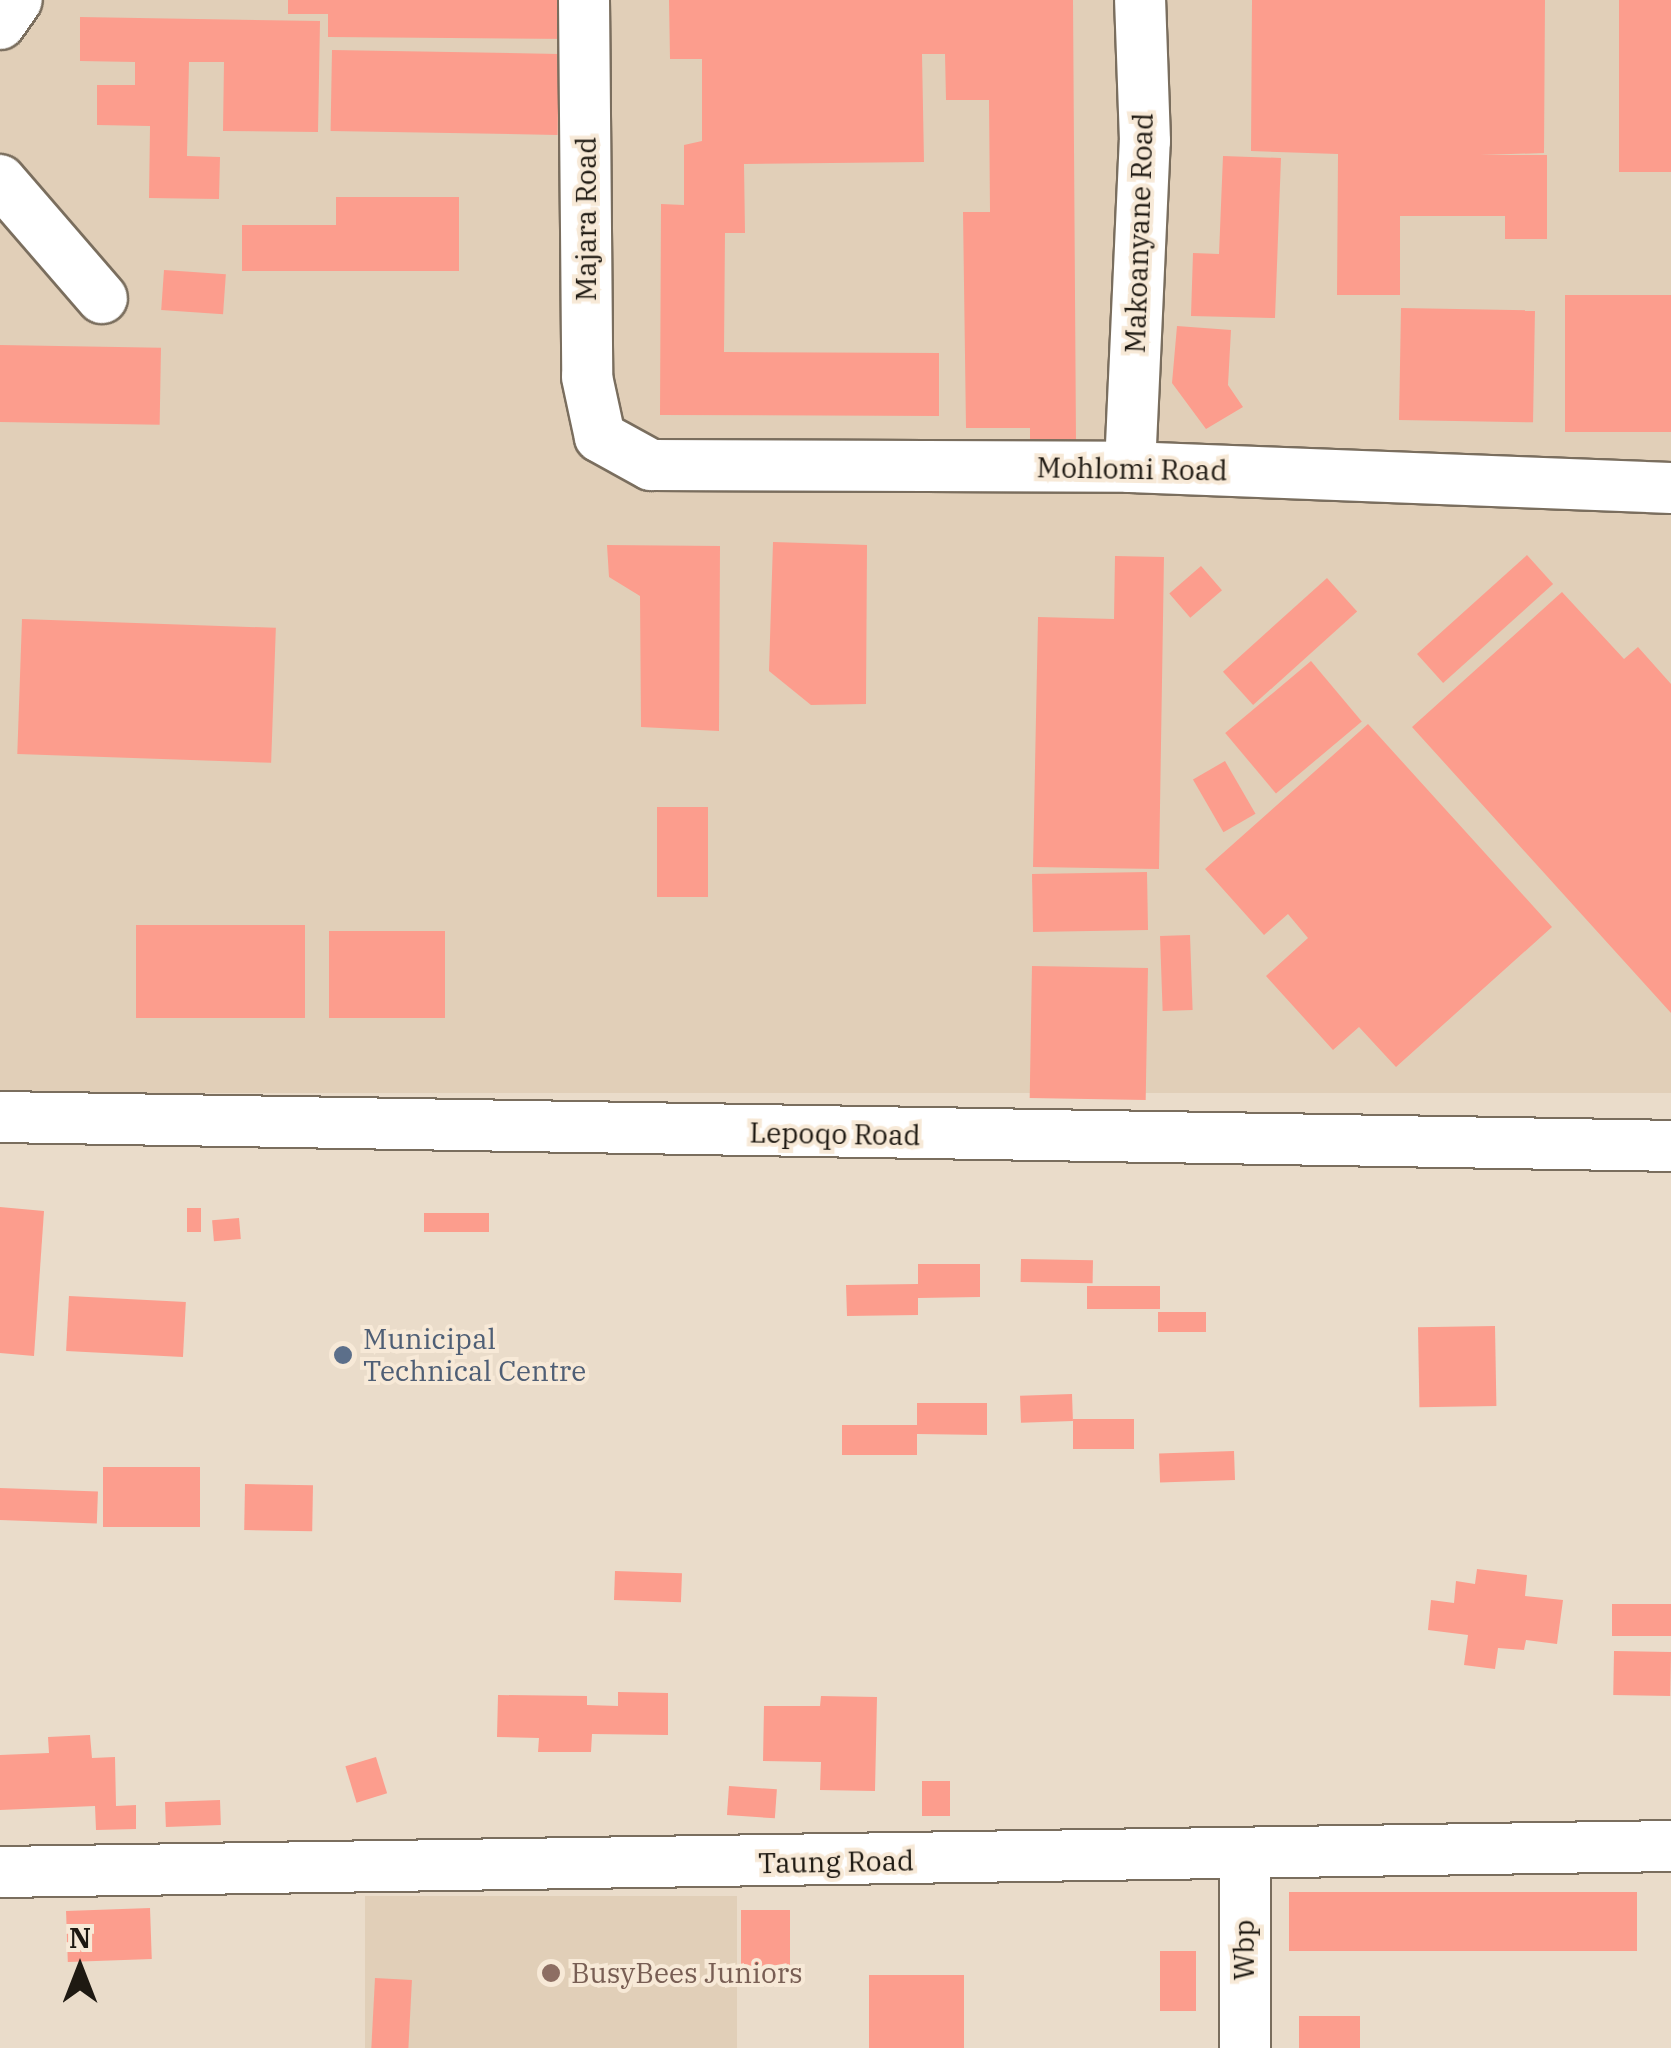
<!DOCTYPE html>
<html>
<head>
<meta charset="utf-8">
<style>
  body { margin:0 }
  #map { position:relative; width:1671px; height:2048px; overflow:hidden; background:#eadcca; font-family:"IBM Plex Serif",serif }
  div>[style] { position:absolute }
  .built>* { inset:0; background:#e1cfb8; transform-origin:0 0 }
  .building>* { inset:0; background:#fc9d8d; transform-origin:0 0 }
  .roads { filter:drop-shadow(2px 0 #7a6e5e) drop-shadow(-2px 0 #7a6e5e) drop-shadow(0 2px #7a6e5e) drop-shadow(0 -2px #7a6e5e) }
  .minor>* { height:50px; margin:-25px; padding:0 25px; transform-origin:25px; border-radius:25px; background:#fff }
  .dots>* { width:28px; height:28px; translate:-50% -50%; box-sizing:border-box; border:5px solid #f7e9d7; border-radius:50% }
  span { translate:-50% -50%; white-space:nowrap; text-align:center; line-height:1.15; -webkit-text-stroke:8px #f7e9d7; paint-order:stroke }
  .street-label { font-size:28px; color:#1e1912 }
  .service-label { font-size:28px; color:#4e5e75 }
  .left { translate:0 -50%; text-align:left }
  .education-label { font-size:28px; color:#785e54 }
  .north { position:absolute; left:30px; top:1918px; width:100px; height:100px; -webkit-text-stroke:8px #f7e9d7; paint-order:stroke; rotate:0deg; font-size:28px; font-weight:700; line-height:40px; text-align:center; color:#1e1912 }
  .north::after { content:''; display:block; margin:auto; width:35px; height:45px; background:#1e1912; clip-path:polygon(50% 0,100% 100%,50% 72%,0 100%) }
</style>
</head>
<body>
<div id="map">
  <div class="built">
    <i style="left:0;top:0;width:1671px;height:1093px"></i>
    <i style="left:737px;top:1896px;width:152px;height:372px;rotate:90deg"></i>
  </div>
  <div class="building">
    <i style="clip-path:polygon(288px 0,573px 0,573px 39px,328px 37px,328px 14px,288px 14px)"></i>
    <i style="clip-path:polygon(669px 0,1073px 0,1076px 441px,1030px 441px,1030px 428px,966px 428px,963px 212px,990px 212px,989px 100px,946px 100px,945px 54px,922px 54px,924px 162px,744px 164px,745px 233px,725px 233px,724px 352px,939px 353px,939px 416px,660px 415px,661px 204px,684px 205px,684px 145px,702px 141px,702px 59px,670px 59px)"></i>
    <i style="clip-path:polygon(1252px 0,1545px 0,1544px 153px,1480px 155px,1547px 155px,1547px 239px,1505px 239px,1505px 216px,1400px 216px,1400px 295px,1337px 295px,1338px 154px,1251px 151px)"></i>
    <i style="left:1619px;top:0;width:52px;height:172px"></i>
    <i style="clip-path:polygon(80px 17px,320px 21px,318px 132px,223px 131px,224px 62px,189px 62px,187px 156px,220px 157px,219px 199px,149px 198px,150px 126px,97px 125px,97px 85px,135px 85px,135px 62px,80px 61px)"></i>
    <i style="left:332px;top:50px;width:227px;height:81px;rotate:1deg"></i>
    <i style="clip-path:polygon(1223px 156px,1281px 158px,1275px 318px,1191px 316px,1193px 253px,1219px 254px)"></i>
    <i style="clip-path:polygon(336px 197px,459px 197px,459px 271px,242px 271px,242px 225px,336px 225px)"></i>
    <i style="left:164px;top:270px;width:62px;height:40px;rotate:4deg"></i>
    <i style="left:1565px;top:295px;width:106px;height:137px"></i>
    <i style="left:1401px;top:308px;width:134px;height:112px;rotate:1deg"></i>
    <i style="clip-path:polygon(1177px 326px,1231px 330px,1228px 385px,1243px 407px,1206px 429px,1172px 383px)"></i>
    <i style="left:0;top:345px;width:161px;height:77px;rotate:1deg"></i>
    <i style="clip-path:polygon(773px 542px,867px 545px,866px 704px,811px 705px,769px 671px)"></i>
    <i style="clip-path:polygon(607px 545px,720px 546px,719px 731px,641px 727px,640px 596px,609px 577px)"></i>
    <i style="left:1527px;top:555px;width:39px;height:148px;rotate:48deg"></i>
    <i style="clip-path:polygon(1115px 556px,1164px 557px,1159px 869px,1033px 867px,1038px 617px,1114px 619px)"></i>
    <i style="left:1201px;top:566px;width:32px;height:42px;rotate:49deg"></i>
    <i style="left:1327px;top:578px;width:45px;height:140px;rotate:48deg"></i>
    <i style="clip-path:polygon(1562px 592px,1624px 659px,1638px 647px,1671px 684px,1671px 1013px,1412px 727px)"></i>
    <i style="left:22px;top:619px;width:254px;height:135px;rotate:2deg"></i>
    <i style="left:1311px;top:661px;width:79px;height:112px;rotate:50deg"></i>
    <i style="clip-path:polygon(1368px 724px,1552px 927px,1396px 1067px,1359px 1027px,1333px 1050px,1266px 976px,1308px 938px,1288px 914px,1264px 935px,1205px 869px)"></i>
    <i style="left:1225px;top:761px;width:61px;height:37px;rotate:60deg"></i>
    <i style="left:708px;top:807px;width:90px;height:51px;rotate:90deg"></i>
    <i style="left:1147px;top:872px;width:58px;height:115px;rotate:89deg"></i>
    <i style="left:136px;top:925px;width:169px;height:93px"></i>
    <i style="left:329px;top:931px;width:116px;height:87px"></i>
    <i style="left:1190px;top:935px;width:75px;height:30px;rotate:88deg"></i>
    <i style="left:1032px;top:966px;width:116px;height:132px;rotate:1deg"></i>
    <i style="clip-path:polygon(0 1207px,44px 1211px,34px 1356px,0 1353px)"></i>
    <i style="left:187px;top:1208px;width:14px;height:24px"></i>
    <i style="left:489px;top:1213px;width:19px;height:65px;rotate:90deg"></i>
    <i style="left:239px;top:1218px;width:21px;height:27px;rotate:85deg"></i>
    <i style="left:1021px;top:1259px;width:72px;height:23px;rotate:1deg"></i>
    <i style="clip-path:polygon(918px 1264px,980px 1264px,980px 1297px,918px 1298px,918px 1315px,847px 1316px,846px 1285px,918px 1284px)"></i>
    <i style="left:1160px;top:1286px;width:23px;height:73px;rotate:90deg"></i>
    <i style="left:69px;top:1296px;width:117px;height:55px;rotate:3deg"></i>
    <i style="left:1158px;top:1312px;width:48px;height:20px"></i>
    <i style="left:1495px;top:1326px;width:80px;height:77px;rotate:89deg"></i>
    <i style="left:1072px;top:1394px;width:27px;height:52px;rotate:88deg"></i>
    <i style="clip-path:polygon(917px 1403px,987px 1403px,987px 1435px,917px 1434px,917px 1455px,842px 1455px,842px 1425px,917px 1425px)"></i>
    <i style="left:1134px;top:1419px;width:30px;height:61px;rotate:90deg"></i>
    <i style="left:1234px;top:1451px;width:29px;height:75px;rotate:88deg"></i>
    <i style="left:103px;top:1467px;width:97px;height:60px"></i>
    <i style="left:245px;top:1484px;width:68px;height:46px;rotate:1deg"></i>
    <i style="left:0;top:1488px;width:98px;height:32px;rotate:2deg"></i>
    <i style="clip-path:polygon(1477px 1569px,1527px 1575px,1525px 1596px,1563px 1600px,1557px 1644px,1526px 1640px,1524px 1650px,1498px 1648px,1495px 1669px,1464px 1665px,1468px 1635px,1428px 1630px,1431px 1600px,1454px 1603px,1456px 1581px,1475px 1584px)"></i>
    <i style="left:615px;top:1571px;width:67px;height:29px;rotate:2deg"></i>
    <i style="left:1612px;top:1604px;width:59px;height:32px"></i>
    <i style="left:1614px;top:1651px;width:57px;height:44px;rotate:1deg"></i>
    <i style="clip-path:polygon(618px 1692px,668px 1693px,668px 1735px,592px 1734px,591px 1752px,538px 1752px,539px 1738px,497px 1737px,498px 1695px,587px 1696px,587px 1705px,618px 1706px)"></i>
    <i style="clip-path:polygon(821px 1696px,877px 1697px,875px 1791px,820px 1790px,821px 1762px,763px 1761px,764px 1706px,820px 1706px)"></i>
    <i style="clip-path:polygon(90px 1735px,92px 1758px,115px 1757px,116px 1806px,136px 1805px,136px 1829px,96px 1830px,95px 1806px,0 1810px,0 1755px,49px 1753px,48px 1737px)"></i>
    <i style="left:376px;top:1757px;width:38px;height:32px;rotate:73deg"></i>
    <i style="left:950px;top:1781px;width:35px;height:28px;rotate:90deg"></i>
    <i style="left:729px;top:1786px;width:48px;height:29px;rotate:4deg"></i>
    <i style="left:220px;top:1800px;width:25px;height:55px;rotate:88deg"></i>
    <i style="left:1289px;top:1892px;width:348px;height:59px"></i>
    <i style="left:150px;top:1908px;width:51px;height:84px;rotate:88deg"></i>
    <i style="left:741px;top:1910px;width:49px;height:58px"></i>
    <i style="left:1160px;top:1951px;width:36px;height:60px"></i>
    <i style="left:964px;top:1975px;width:73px;height:95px;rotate:90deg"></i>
    <i style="left:375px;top:1978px;width:37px;height:70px;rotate:3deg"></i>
    <i style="left:1299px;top:2016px;width:61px;height:32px"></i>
  </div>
  <div class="roads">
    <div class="minor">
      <i style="left:584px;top:0;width:377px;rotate:89.5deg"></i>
      <i style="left:587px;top:377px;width:61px;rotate:77.8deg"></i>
      <i style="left:600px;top:437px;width:58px;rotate:28.8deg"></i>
      <i style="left:651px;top:465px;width:479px;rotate:0.2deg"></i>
      <i style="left:1130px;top:467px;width:541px;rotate:2.22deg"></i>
      <i style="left:0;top:24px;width:29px;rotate:-55deg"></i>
      <i style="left:0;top:180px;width:156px;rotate:49.2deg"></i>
      <i style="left:1130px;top:467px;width:326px;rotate:-87.4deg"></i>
      <i style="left:1145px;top:141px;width:141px;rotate:-92deg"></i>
      <i style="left:0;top:1117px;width:1671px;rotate:0.99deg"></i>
      <i style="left:0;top:1872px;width:1671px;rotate:-0.89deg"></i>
      <i style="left:1245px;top:2048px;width:195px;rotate:-90deg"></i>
    </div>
  </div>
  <div class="dots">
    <i style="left:343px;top:1355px;background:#5c6f8a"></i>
    <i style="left:551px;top:1973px;background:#8d6e63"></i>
  </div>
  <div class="street-label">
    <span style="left:586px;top:219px;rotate:-90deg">Majara Road</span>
    <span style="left:1139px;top:233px;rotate:-88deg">Makoanyane Road</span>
    <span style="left:1132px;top:469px;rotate:1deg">Mohlomi Road</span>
    <span style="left:835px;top:1134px;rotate:1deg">Lepoqo Road</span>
    <span style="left:836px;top:1862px;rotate:-1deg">Taung Road</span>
    <span style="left:1244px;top:1950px;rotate:-90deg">Wbp</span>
  </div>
  <div class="service-label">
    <span class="left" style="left:363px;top:1355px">Municipal<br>Technical Centre</span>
  </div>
  <div class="education-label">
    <span class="left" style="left:571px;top:1973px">BusyBees Juniors</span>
  </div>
  <div class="north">N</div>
</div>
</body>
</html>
